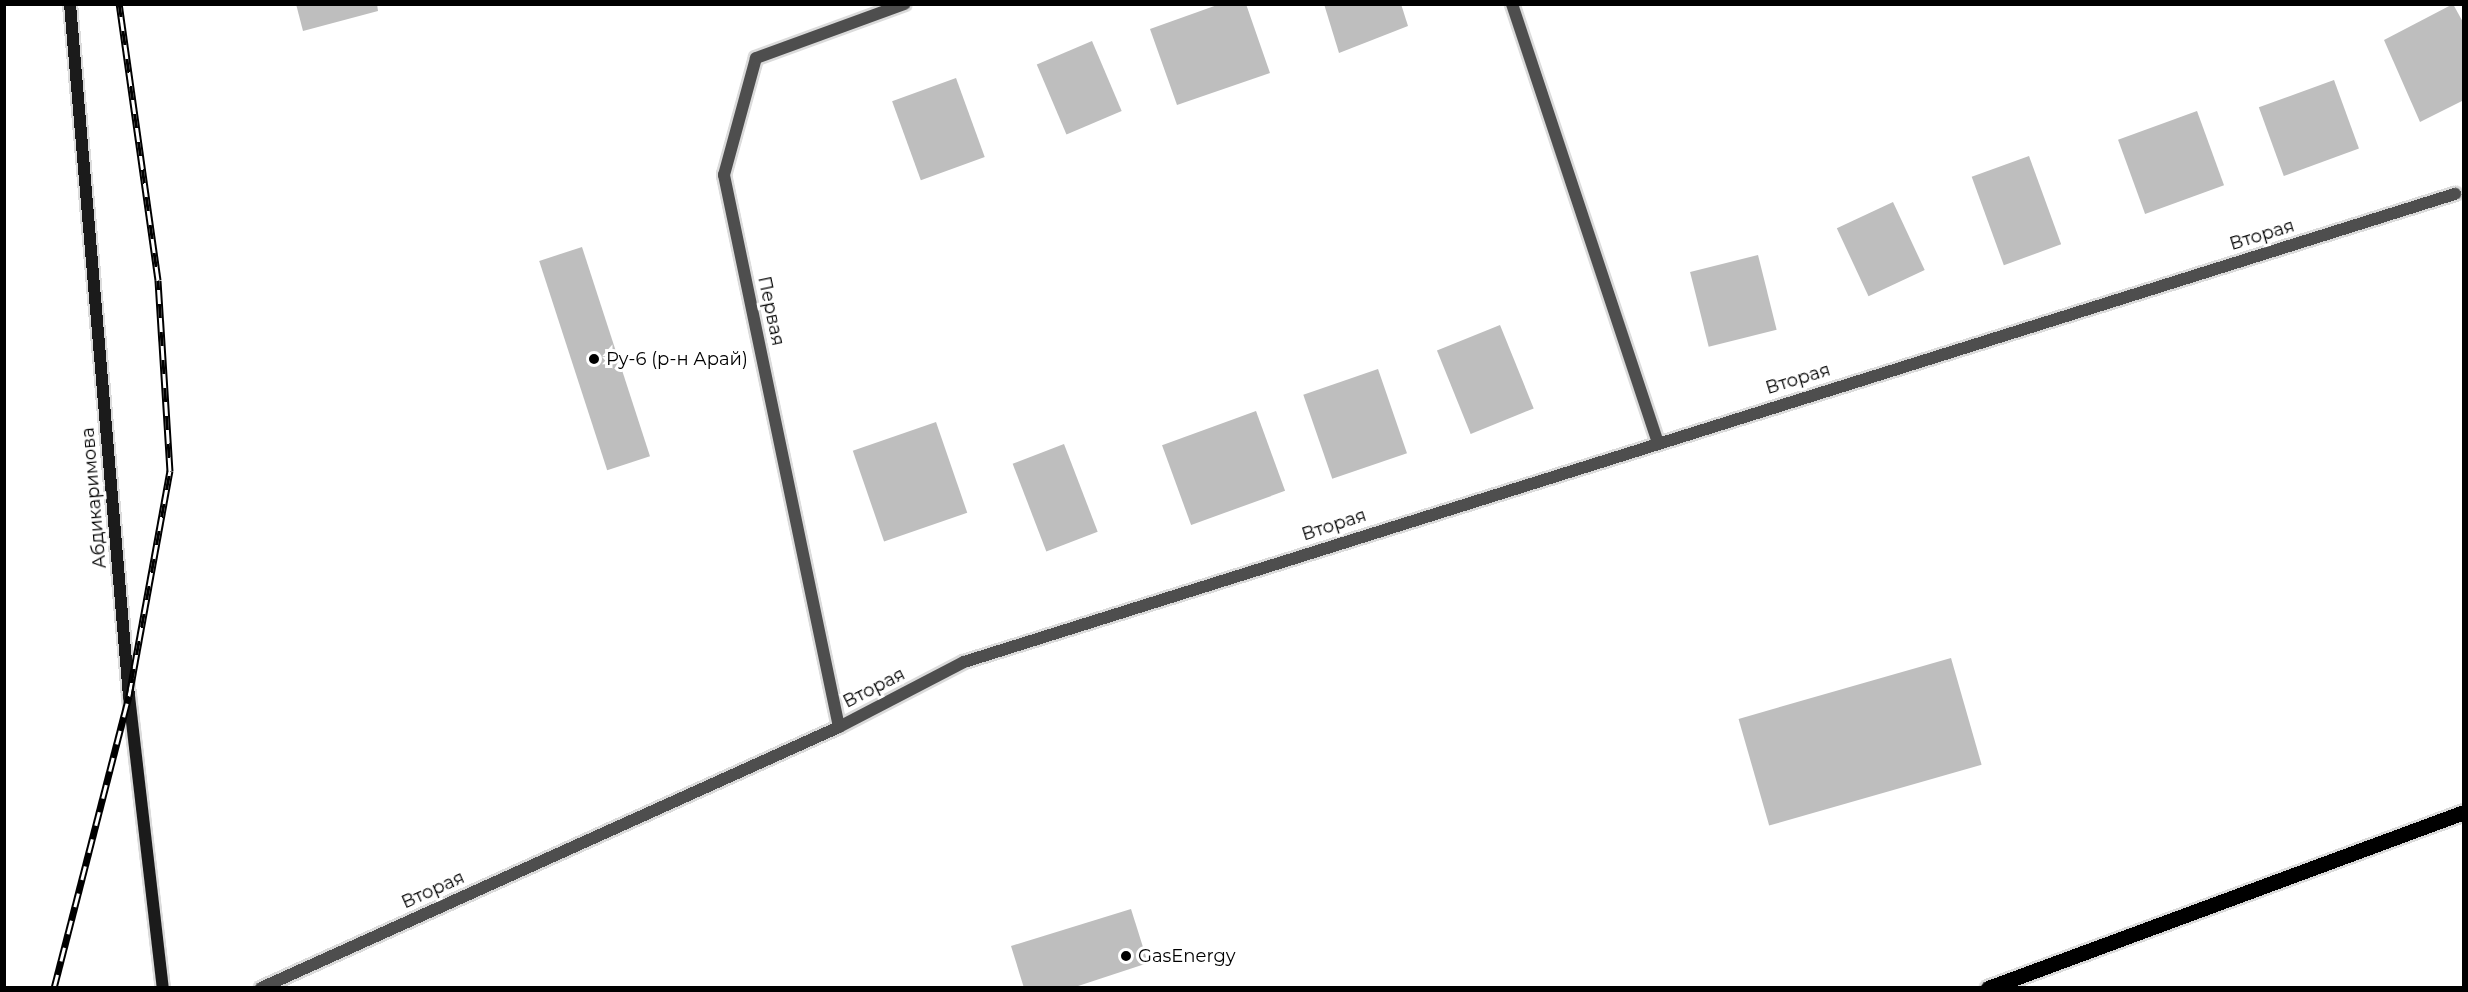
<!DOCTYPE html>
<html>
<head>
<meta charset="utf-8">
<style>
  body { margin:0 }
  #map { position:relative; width:2468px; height:992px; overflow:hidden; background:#fff; font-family:Montserrat,sans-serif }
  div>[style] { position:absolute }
  .building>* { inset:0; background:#bebebe; transform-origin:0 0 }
  .roads { filter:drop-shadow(2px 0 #dbdbdb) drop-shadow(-2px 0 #dbdbdb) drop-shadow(0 2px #dbdbdb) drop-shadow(0 -2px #dbdbdb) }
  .lane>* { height:12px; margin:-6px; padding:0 6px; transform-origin:6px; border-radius:6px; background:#4e4e4e }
  .street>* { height:12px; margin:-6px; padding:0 6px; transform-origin:6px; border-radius:6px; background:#4e4e4e }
  .secondary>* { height:12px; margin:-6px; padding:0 6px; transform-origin:6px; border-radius:6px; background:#1b1b1b }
  .primary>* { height:15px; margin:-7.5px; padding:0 7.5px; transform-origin:7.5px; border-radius:7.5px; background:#000 }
  .rail>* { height:7px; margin-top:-3.5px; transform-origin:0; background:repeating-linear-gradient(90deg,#fff 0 14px,#000 0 28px); box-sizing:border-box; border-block:2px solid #000 }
  .dots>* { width:16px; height:16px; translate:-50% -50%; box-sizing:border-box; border:3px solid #fff; border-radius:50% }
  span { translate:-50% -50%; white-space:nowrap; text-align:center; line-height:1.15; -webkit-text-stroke:6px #fff; paint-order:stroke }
  .street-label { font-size:18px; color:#000 }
  .poi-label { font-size:18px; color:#000 }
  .left { translate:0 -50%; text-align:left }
  .frame { position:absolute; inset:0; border:6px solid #000; pointer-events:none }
</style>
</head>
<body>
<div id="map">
  <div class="building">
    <i style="clip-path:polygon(296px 4px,377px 4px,378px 11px,303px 31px)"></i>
    <i style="clip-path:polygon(1220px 4px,1246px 4px,1270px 73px,1177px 105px,1150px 29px)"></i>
    <i style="clip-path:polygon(1324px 4px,1401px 4px,1408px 26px,1339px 53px)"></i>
    <i style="clip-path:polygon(2453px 4px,2464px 24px,2464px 100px,2420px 122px,2384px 40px)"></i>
    <i style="left:1092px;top:41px;width:76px;height:60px;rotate:67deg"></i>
    <i style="left:956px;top:78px;width:84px;height:68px;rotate:70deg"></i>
    <i style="left:2334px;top:80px;width:73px;height:80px;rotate:70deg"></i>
    <i style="left:2197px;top:111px;width:79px;height:84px;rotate:70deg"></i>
    <i style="left:2029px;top:156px;width:94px;height:61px;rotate:70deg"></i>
    <i style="left:1893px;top:202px;width:75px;height:62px;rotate:65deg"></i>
    <i style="left:582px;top:247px;width:220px;height:45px;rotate:72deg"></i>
    <i style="left:1758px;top:255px;width:77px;height:70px;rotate:76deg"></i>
    <i style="left:1500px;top:325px;width:90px;height:68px;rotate:68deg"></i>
    <i style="left:1378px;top:369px;width:89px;height:79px;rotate:71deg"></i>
    <i style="left:1256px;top:411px;width:85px;height:100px;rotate:70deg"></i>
    <i style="left:936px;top:422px;width:96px;height:88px;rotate:71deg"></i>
    <i style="left:1064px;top:444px;width:94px;height:55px;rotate:69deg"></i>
    <i style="left:1951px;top:658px;width:111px;height:221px;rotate:74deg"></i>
    <i style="clip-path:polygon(1131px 909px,1148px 963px,1072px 988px,1024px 988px,1011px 946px)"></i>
  </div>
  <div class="roads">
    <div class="lane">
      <i style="left:1512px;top:4px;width:460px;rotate:71.6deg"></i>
    </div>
    <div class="street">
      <i style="left:839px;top:727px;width:564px;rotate:-101.77deg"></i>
      <i style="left:724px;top:175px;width:121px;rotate:-74.7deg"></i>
      <i style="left:756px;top:58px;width:158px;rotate:-20deg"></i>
      <i style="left:261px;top:988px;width:634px;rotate:-24.3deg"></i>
      <i style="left:839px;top:727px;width:141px;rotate:-27.5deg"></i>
      <i style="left:964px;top:662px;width:1563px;rotate:-17.43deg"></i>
    </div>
    <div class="secondary">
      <i style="left:70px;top:4px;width:695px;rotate:85.13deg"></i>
      <i style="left:129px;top:696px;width:294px;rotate:83.4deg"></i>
    </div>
    <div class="primary">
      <i style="left:1988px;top:988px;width:507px;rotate:-20.29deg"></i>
    </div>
  </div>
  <div class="rail">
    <i style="left:54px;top:988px;width:301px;rotate:-75.6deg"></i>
    <i style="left:129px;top:696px;width:229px;rotate:-79.7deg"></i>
    <i style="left:170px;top:471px;width:191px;rotate:-93.6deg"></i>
    <i style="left:158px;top:280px;width:279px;rotate:-98deg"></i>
  </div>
  <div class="dots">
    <i style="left:594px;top:359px;background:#000"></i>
    <i style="left:1126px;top:956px;background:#000"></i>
  </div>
  <div class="street-label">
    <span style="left:2262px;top:235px;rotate:-17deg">Вторая</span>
    <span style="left:771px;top:311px;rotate:78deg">Первая</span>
    <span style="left:1798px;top:379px;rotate:-17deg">Вторая</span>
    <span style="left:94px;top:498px;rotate:-95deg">Абдикаримова</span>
    <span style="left:1334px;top:525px;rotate:-18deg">Вторая</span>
    <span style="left:874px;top:688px;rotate:-27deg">Вторая</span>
    <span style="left:433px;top:890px;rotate:-24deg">Вторая</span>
  </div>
  <div class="poi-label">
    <span class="left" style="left:606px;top:359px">Ру-6 (р-н Арай)</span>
    <span class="left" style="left:1138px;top:956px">GasEnergy</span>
  </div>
  <div class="frame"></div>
</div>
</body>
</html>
